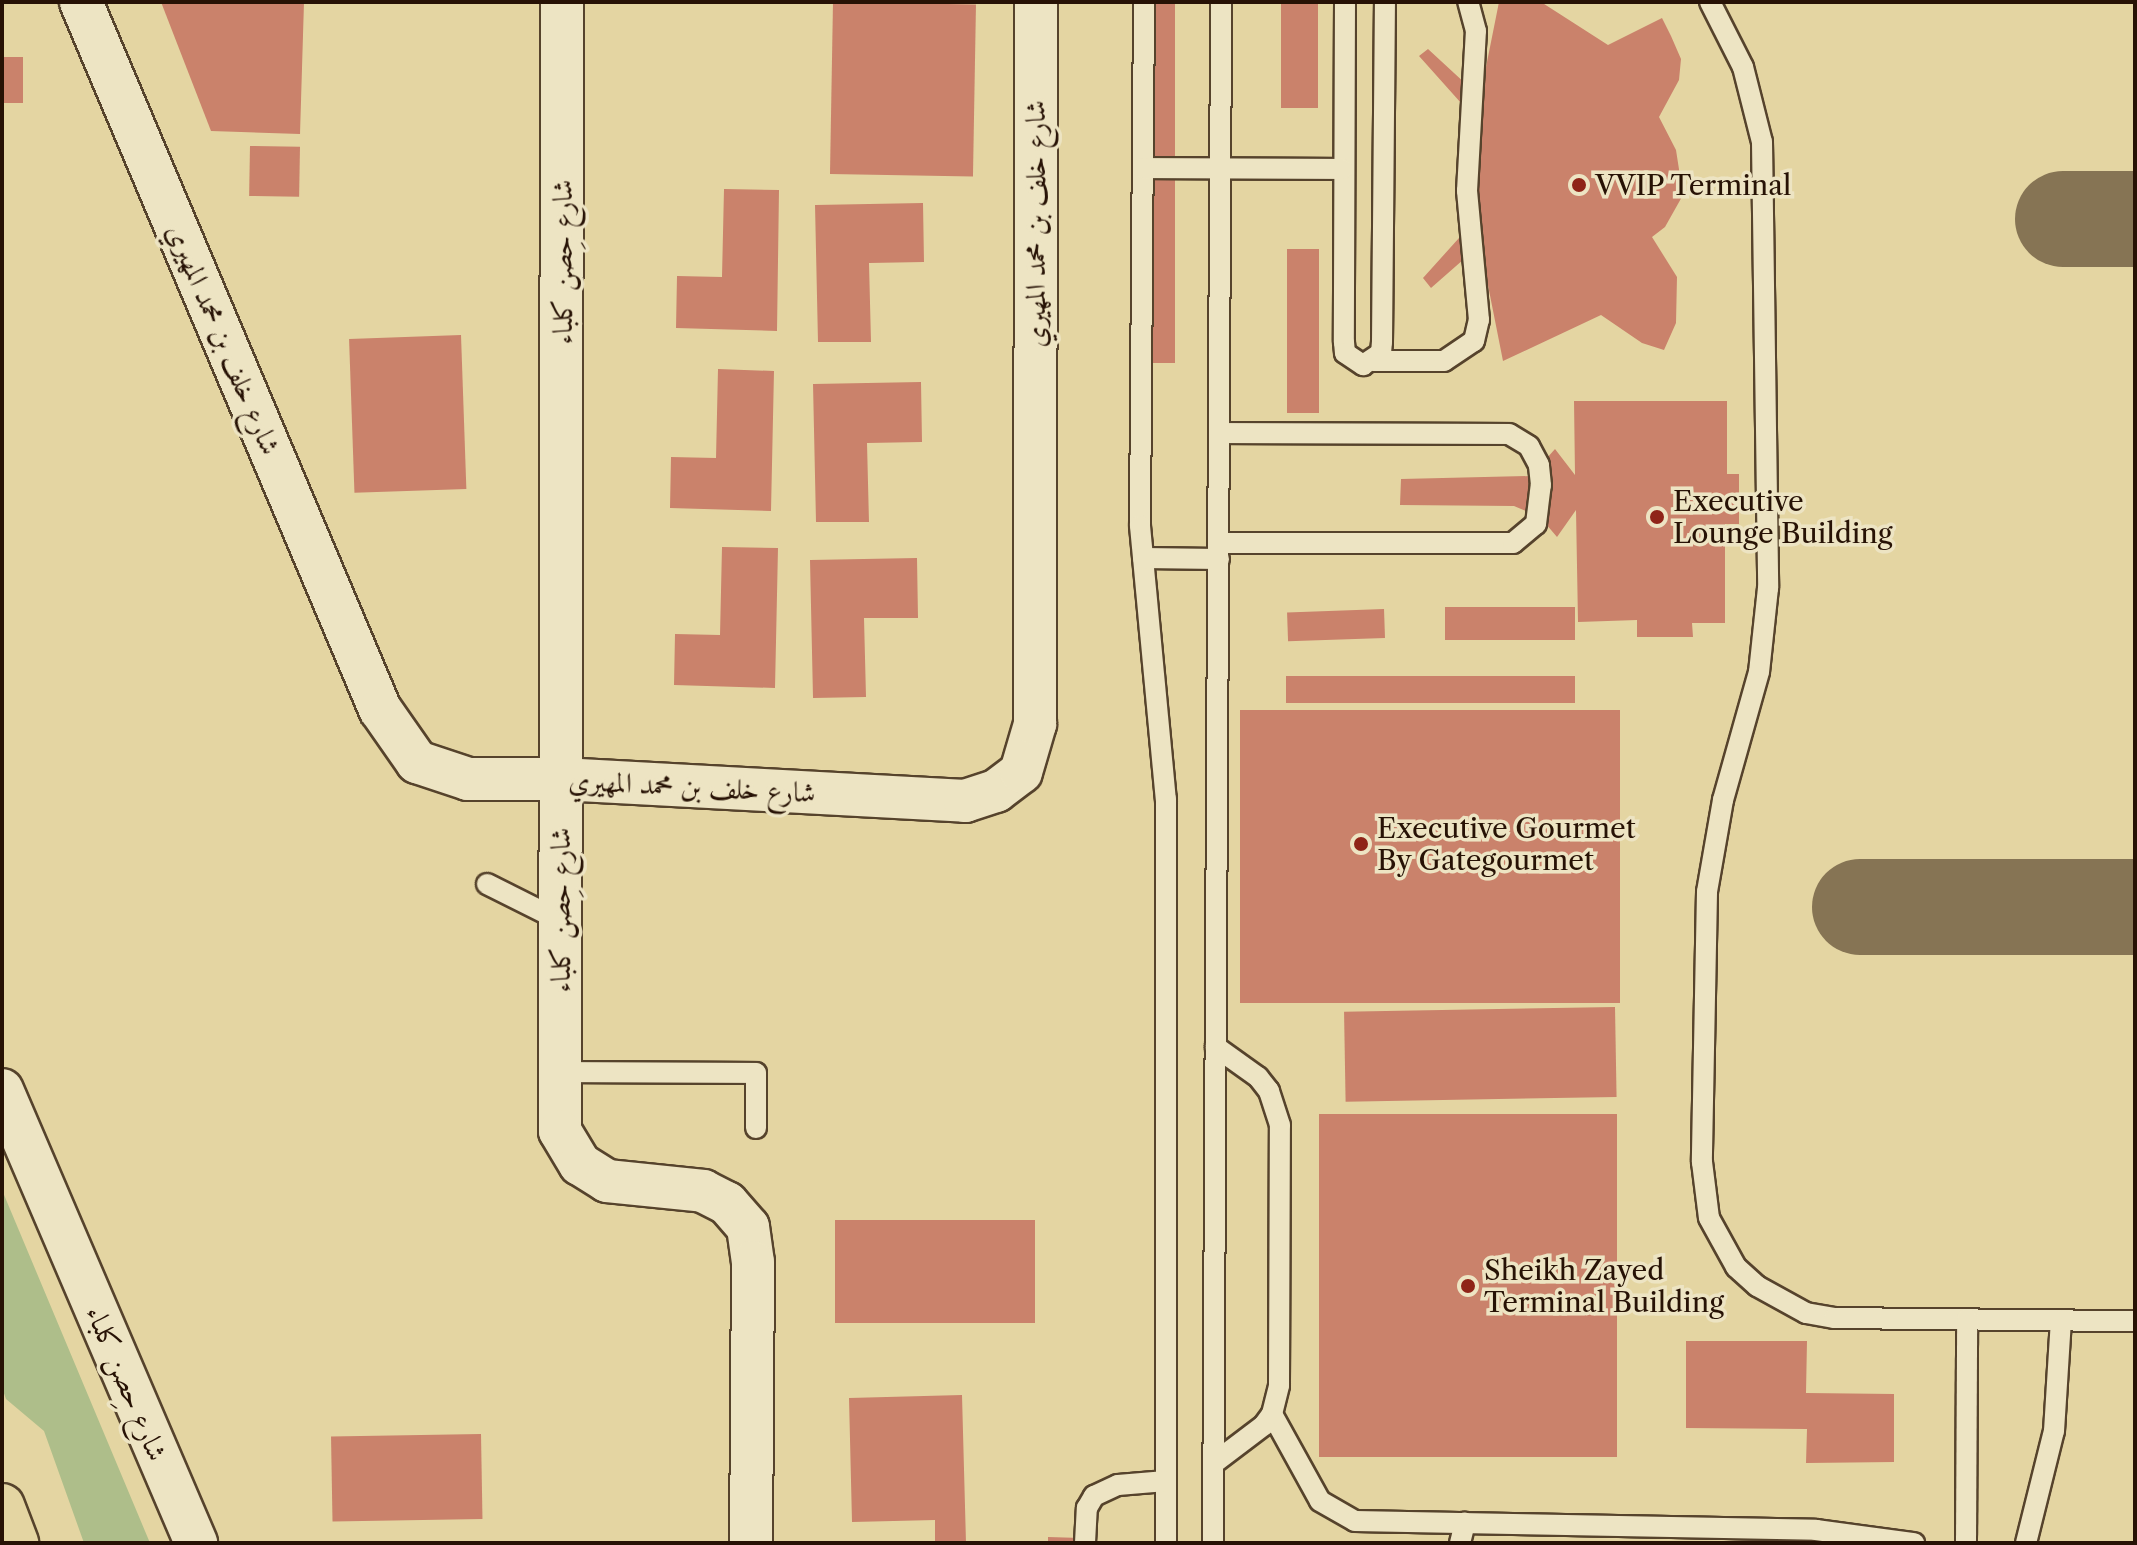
<!DOCTYPE html>
<html>
<head>
<meta charset="utf-8">
<style>
  body { margin:0 }
  #map { position:relative; width:2137px; height:1545px; overflow:hidden; background:#e4d5a2; font-family:"Libre Caslon Text",Amiri,serif }
  div>[style] { position:absolute }
  .green>* { inset:0; background:#aebe8a }
  .taxiway>* { height:96px; margin:-48px; padding:0 48px; transform-origin:48px; border-radius:48px; background:#867454 }
  .building>* { inset:0; background:#ca826b; transform-origin:0 0 }
  .roads { filter:drop-shadow(2px 0 #56432c) drop-shadow(-2px 0 #56432c) drop-shadow(0 2px #56432c) drop-shadow(0 -2px #56432c) }
  .service>* { height:20px; margin:-10px; padding:0 10px; transform-origin:10px; border-radius:10px; background:#ede4c3 }
  .minor>* { height:42px; margin:-21px; padding:0 21px; transform-origin:21px; border-radius:21px; background:#ede4c3 }
  .primary>* { height:44px; margin:-22px; padding:0 22px; transform-origin:22px; border-radius:22px; background:#e4d5a2 }
  .dots>* { width:22px; height:22px; translate:-50% -50%; box-sizing:border-box; border:4px solid #ede4c3; border-radius:50% }
  span { translate:-50% -50%; white-space:nowrap; text-align:center; line-height:1.15; -webkit-text-stroke:7px #ede4c3; paint-order:stroke }
  .poi-label { font-size:28px; color:#271205 }
  .left { translate:0 -50%; text-align:left }
  .street-label { font-size:28px; color:#271205 }
  .frame { position:absolute; inset:0; border:4px solid #271205; pointer-events:none }
</style>
</head>
<body>
<div id="map">
  <div class="green">
    <i style="clip-path:polygon(2px 1190px,150px 1543px,84px 1543px,44px 1431px,6px 1399px,2px 1388px)"></i>
  </div>
  <div class="taxiway">
    <i style="left:2063px;top:219px;width:72px"></i>
    <i style="left:1860px;top:907px;width:275px"></i>
  </div>
  <div class="building">
    <i style="clip-path:polygon(161px 2px,304px 2px,300px 134px,211px 131px)"></i>
    <i style="left:833px;top:2px;width:143px;height:172px;rotate:1deg"></i>
    <i style="left:1139px;top:2px;width:36px;height:361px"></i>
    <i style="left:1281px;top:2px;width:37px;height:106px"></i>
    <i style="clip-path:polygon(1499px 2px,1541px 2px,1608px 45px,1662px 18px,1671px 36px,1681px 59px,1679px 80px,1659px 117px,1676px 150px,1683px 195px,1665px 227px,1652px 237px,1677px 277px,1676px 323px,1664px 350px,1642px 343px,1601px 315px,1503px 361px,1480px 245px,1431px 288px,1423px 278px,1477px 218px,1478px 122px,1419px 56px,1428px 49px,1480px 97px)"></i>
    <i style="left:2px;top:57px;width:21px;height:46px"></i>
    <i style="left:250px;top:146px;width:50px;height:50px;rotate:1deg"></i>
    <i style="clip-path:polygon(724px 189px,779px 190px,777px 331px,676px 328px,677px 276px,722px 277px)"></i>
    <i style="clip-path:polygon(923px 203px,924px 262px,869px 263px,871px 342px,818px 342px,815px 205px)"></i>
    <i style="left:1287px;top:249px;width:32px;height:164px"></i>
    <i style="left:461px;top:335px;width:154px;height:112px;rotate:88deg"></i>
    <i style="clip-path:polygon(718px 369px,774px 371px,771px 511px,670px 508px,671px 457px,716px 458px)"></i>
    <i style="clip-path:polygon(921px 382px,922px 442px,867px 443px,869px 522px,816px 522px,813px 384px)"></i>
    <i style="clip-path:polygon(1574px 401px,1727px 401px,1727px 474px,1739px 474px,1739px 524px,1725px 524px,1725px 623px,1692px 623px,1693px 637px,1637px 637px,1637px 620px,1578px 622px,1576px 510px,1557px 537px,1540px 517px,1514px 506px,1400px 505px,1401px 479px,1531px 476px,1555px 449px,1575px 475px)"></i>
    <i style="clip-path:polygon(722px 547px,778px 548px,775px 688px,674px 685px,675px 634px,720px 635px)"></i>
    <i style="clip-path:polygon(917px 558px,918px 618px,864px 618px,866px 697px,813px 698px,810px 560px)"></i>
    <i style="left:1445px;top:607px;width:130px;height:33px"></i>
    <i style="left:1384px;top:609px;width:29px;height:97px;rotate:88deg"></i>
    <i style="left:1286px;top:676px;width:289px;height:27px"></i>
    <i style="left:1240px;top:710px;width:380px;height:293px"></i>
    <i style="left:1615px;top:1007px;width:90px;height:271px;rotate:89deg"></i>
    <i style="left:1319px;top:1114px;width:298px;height:343px"></i>
    <i style="left:835px;top:1220px;width:200px;height:103px"></i>
    <i style="clip-path:polygon(1686px 1341px,1807px 1341px,1806px 1393px,1894px 1394px,1894px 1462px,1806px 1463px,1807px 1429px,1686px 1428px)"></i>
    <i style="clip-path:polygon(962px 1395px,966px 1543px,935px 1543px,935px 1520px,852px 1522px,849px 1398px)"></i>
    <i style="left:481px;top:1434px;width:85px;height:150px;rotate:89deg"></i>
    <i style="clip-path:polygon(1048px 1537px,1081px 1538px,1081px 1543px,1048px 1543px)"></i>
  </div>
  <div class="roads">
    <div class="service">
      <i style="left:1144px;top:2px;width:524px;rotate:90.44deg"></i>
      <i style="left:1140px;top:526px;width:274px;rotate:84.6deg"></i>
      <i style="left:1166px;top:799px;width:744px;rotate:90deg"></i>
      <i style="left:1345px;top:2px;width:340px;rotate:90.2deg"></i>
      <i style="left:1344px;top:342px;width:11px;rotate:85deg"></i>
      <i style="left:1345px;top:353px;width:22px;rotate:34deg"></i>
      <i style="left:1363px;top:365px;width:22px;rotate:-34deg"></i>
      <i style="left:1381px;top:353px;width:11px;rotate:-85deg"></i>
      <i style="left:1382px;top:342px;width:340px;rotate:-89.5deg"></i>
      <i style="left:1710px;top:2px;width:73px;rotate:63.1deg"></i>
      <i style="left:1743px;top:67px;width:77px;rotate:75.8deg"></i>
      <i style="left:1762px;top:142px;width:446px;rotate:89.2deg"></i>
      <i style="left:1768px;top:588px;width:84px;rotate:96.1deg"></i>
      <i style="left:1759px;top:672px;width:133px;rotate:105.7deg"></i>
      <i style="left:1723px;top:800px;width:93px;rotate:99.9deg"></i>
      <i style="left:1707px;top:892px;width:270px;rotate:91.1deg"></i>
      <i style="left:1702px;top:1162px;width:56px;rotate:82.9deg"></i>
      <i style="left:1709px;top:1218px;width:56px;rotate:61.1deg"></i>
      <i style="left:1736px;top:1267px;width:28px;rotate:42deg"></i>
      <i style="left:1757px;top:1286px;width:56px;rotate:28.9deg"></i>
      <i style="left:1806px;top:1313px;width:28px;rotate:10deg"></i>
      <i style="left:1834px;top:1318px;width:301px;rotate:0.6deg"></i>
      <i style="left:1143px;top:168px;width:199px;rotate:0.3deg"></i>
      <i style="left:1373px;top:361px;width:71px"></i>
      <i style="left:1444px;top:361px;width:36px;rotate:-34deg"></i>
      <i style="left:1474px;top:341px;width:22px;rotate:-77deg"></i>
      <i style="left:1479px;top:320px;width:130px;rotate:-95.3deg"></i>
      <i style="left:1467px;top:191px;width:160px;rotate:-86.8deg"></i>
      <i style="left:1476px;top:31px;width:30px;rotate:-105deg"></i>
      <i style="left:1219px;top:543px;width:294px"></i>
      <i style="left:1513px;top:543px;width:30px;rotate:-40deg"></i>
      <i style="left:1536px;top:524px;width:39px;rotate:-83deg"></i>
      <i style="left:1541px;top:485px;width:20px;rotate:-96deg"></i>
      <i style="left:1539px;top:465px;width:21px;rotate:-118deg"></i>
      <i style="left:1529px;top:446px;width:23px;rotate:-149deg"></i>
      <i style="left:1509px;top:434px;width:290px;rotate:-179.8deg"></i>
      <i style="left:1143px;top:558px;width:76px;rotate:0.8deg"></i>
      <i style="left:487px;top:884px;width:83px;rotate:26.6deg"></i>
      <i style="left:560px;top:1072px;width:196px;rotate:0.3deg"></i>
      <i style="left:756px;top:1073px;width:55px;rotate:90deg"></i>
      <i style="left:1272px;top:1414px;width:99px;rotate:61.1deg"></i>
      <i style="left:1320px;top:1501px;width:40px;rotate:29.7deg"></i>
      <i style="left:1355px;top:1521px;width:461px;rotate:1.1deg"></i>
      <i style="left:1816px;top:1530px;width:99px;rotate:7.6deg"></i>
      <i style="left:1214px;top:1463px;width:63px;rotate:-37.2deg"></i>
      <i style="left:1264px;top:1425px;width:14px;rotate:-54deg"></i>
      <i style="left:1272px;top:1414px;width:30px;rotate:-76deg"></i>
      <i style="left:1279px;top:1385px;width:260px;rotate:-89.8deg"></i>
      <i style="left:1280px;top:1125px;width:36px;rotate:-108deg"></i>
      <i style="left:1269px;top:1091px;width:18px;rotate:-128deg"></i>
      <i style="left:1258px;top:1077px;width:52px;rotate:-144.5deg"></i>
      <i style="left:1085px;top:1543px;width:35px;rotate:-87deg"></i>
      <i style="left:1087px;top:1508px;width:14px;rotate:-60deg"></i>
      <i style="left:1094px;top:1496px;width:26px;rotate:-25deg"></i>
      <i style="left:1118px;top:1485px;width:48px;rotate:-4.8deg"></i>
      <i style="left:1213px;top:1543px;width:1541px;rotate:-89.7deg"></i>
      <i style="left:1460px;top:1543px;width:21px;rotate:-76deg"></i>
      <i style="left:1966px;top:1543px;width:224px;rotate:-89.7deg"></i>
      <i style="left:2026px;top:1543px;width:115px;rotate:-76deg"></i>
      <i style="left:2054px;top:1431px;width:111px;rotate:-86.4deg"></i>
    </div>
    <div class="minor">
      <i style="left:81px;top:2px;width:768px;rotate:67.08deg"></i>
      <i style="left:380px;top:709px;width:65px;rotate:55.1deg"></i>
      <i style="left:417px;top:762px;width:54px;rotate:18.4deg"></i>
      <i style="left:468px;top:779px;width:93px"></i>
      <i style="left:561px;top:779px;width:405px;rotate:3.1deg"></i>
      <i style="left:965px;top:801px;width:33px;rotate:-18deg"></i>
      <i style="left:996px;top:791px;width:31px;rotate:-37deg"></i>
      <i style="left:1021px;top:772px;width:50px;rotate:-73.7deg"></i>
      <i style="left:1035px;top:724px;width:722px;rotate:-89.92deg"></i>
      <i style="left:562px;top:2px;width:1129px;rotate:90.1deg"></i>
      <i style="left:560px;top:1131px;width:39px;rotate:59deg"></i>
      <i style="left:580px;top:1164px;width:32px;rotate:32deg"></i>
      <i style="left:607px;top:1181px;width:97px;rotate:5.9deg"></i>
      <i style="left:703px;top:1191px;width:27px;rotate:27deg"></i>
      <i style="left:727px;top:1203px;width:32px;rotate:49deg"></i>
      <i style="left:748px;top:1227px;width:35px;rotate:82deg"></i>
      <i style="left:753px;top:1262px;width:281px;rotate:90.4deg"></i>
      <i style="left:2px;top:1090px;width:493px;rotate:66.8deg"></i>
    </div>
    <div class="primary">
      <i style="left:2px;top:1506px;width:40px;rotate:69deg"></i>
    </div>
  </div>
  <div class="dots">
    <i style="left:1579px;top:185px;background:#8f2418"></i>
    <i style="left:1657px;top:517px;background:#8f2418"></i>
    <i style="left:1361px;top:844px;background:#8f2418"></i>
    <i style="left:1468px;top:1286px;background:#8f2418"></i>
  </div>
  <div class="poi-label">
    <span class="left" style="left:1595px;top:185px">VVIP Terminal</span>
    <span class="left" style="left:1673px;top:517px">Executive<br>Lounge Building</span>
    <span class="left" style="left:1377px;top:844px">Executive Gourmet<br>By Gategourmet</span>
    <span class="left" style="left:1484px;top:1286px">Sheikh Zayed<br>Terminal Building</span>
  </div>
  <div class="street-label">
    <span style="left:1035px;top:224px;rotate:-90deg">شارع خلف بن محمد المهيري</span>
    <span style="left:562px;top:262px;rotate:-90deg">شارع حِصن كلباء</span>
    <span style="left:224px;top:339px;rotate:67deg">شارع خلف بن محمد المهيري</span>
    <span style="left:692px;top:786px;rotate:3deg">شارع خلف بن محمد المهيري</span>
    <span style="left:560px;top:910px;rotate:-90deg">شارع حِصن كلباء</span>
    <span style="left:127px;top:1383px;rotate:67deg">شارع حِصن كلباء</span>
  </div>
  <div class="frame"></div>
</div>
</body>
</html>
